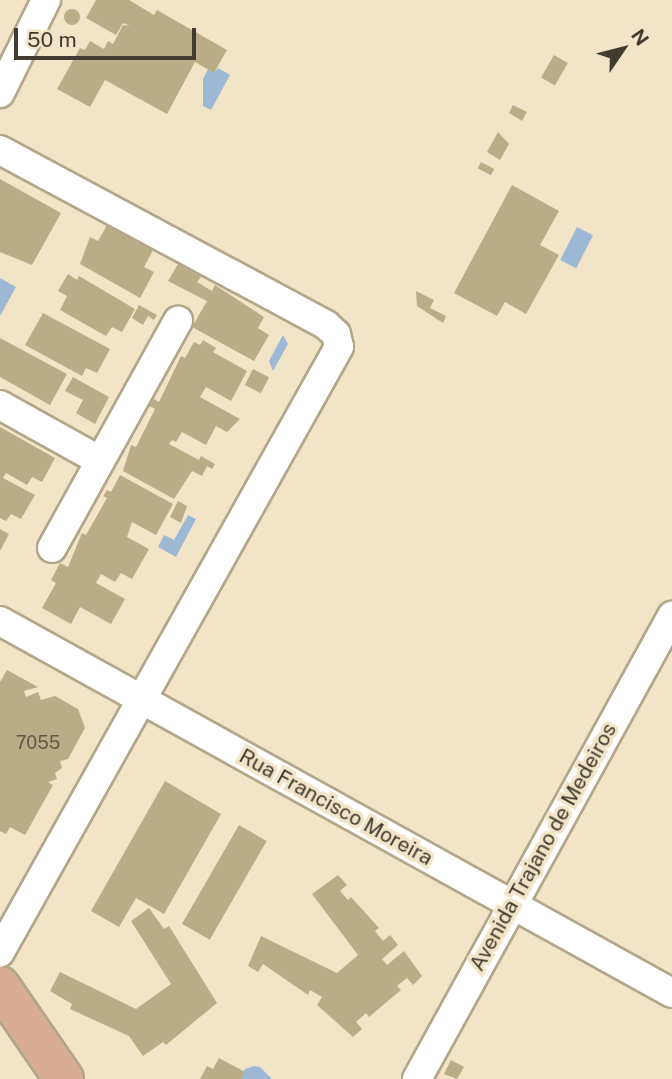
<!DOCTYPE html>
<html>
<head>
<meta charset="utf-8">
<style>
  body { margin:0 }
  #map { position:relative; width:672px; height:1079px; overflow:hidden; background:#f2e4c6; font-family:"Public Sans",sans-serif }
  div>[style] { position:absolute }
  .water>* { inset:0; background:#9cb8d5; transform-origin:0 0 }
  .building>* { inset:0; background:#bbac88; transform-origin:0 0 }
  .round { border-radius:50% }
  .roads { filter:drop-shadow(2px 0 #b2a689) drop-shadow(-2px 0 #b2a689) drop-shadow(0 2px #b2a689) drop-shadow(0 -2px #b2a689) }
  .street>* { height:28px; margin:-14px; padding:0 14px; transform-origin:14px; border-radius:14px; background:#fff }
  .primary>* { height:38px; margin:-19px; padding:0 19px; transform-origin:19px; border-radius:19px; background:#d7ad94 }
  span { translate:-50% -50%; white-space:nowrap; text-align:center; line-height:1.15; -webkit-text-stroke:7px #f2e4c6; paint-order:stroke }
  .number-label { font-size:18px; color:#605846 }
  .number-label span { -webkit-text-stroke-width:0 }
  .street-label { font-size:21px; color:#413c30 }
  .north { position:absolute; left:588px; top:14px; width:70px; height:70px; -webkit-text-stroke:5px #f2e4c6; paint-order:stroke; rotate:55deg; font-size:19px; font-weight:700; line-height:28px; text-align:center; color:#413c30 }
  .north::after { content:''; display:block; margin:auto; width:24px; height:32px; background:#413c30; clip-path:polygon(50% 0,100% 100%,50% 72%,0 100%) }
  .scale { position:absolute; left:14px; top:28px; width:182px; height:32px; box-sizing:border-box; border:4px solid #413c30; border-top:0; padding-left:9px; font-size:21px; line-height:24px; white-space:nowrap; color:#413c30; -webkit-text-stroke:5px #f2e4c6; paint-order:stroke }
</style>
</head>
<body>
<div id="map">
  <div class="water">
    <i style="clip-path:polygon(218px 68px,230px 75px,211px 110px,203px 106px,203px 79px,208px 69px,214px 73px)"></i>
    <i style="left:577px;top:227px;width:18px;height:37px;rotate:27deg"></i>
    <i style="clip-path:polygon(0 278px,16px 287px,0 316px)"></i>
    <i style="clip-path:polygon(283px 335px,288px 344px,273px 371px,269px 361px)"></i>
    <i style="clip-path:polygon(188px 515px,196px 519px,176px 557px,158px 547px,164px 535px,174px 540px)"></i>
    <i style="clip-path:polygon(254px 1066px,260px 1067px,272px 1079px,238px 1079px,245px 1069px)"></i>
  </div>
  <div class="building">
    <i style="clip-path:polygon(96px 0,129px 0,154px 15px,157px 10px,227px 50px,214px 73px,195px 62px,167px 114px,105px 80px,90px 107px,57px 89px,80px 48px,85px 50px,90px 41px,104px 49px,108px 41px,113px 44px,123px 25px,130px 26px,123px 23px,116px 35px,86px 18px)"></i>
    <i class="round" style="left:64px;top:9px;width:16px;height:16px"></i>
    <i style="left:554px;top:55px;width:16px;height:26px;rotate:30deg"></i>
    <i style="clip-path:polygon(513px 105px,527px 112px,522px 121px,509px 113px)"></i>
    <i style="clip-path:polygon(498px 132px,509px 144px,500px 160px,487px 152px)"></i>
    <i style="left:481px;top:162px;width:15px;height:7px;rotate:28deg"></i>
    <i style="clip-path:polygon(0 179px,61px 213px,32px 265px,0 252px)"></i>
    <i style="clip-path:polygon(512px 185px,559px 211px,540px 245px,559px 255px,526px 314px,505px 302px,497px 316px,454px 293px)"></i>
    <i style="clip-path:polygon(107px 225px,153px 250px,144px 267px,154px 272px,140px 298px,80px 264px,90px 237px,98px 241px)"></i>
    <i style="clip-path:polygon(178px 264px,201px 277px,197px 282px,212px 291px,215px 285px,264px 317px,258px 328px,269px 335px,254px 361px,192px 327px,207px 301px,168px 281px)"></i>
    <i style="clip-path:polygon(68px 274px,77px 280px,79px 276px,135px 309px,122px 332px,112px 327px,106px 336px,60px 310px,67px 296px,58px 291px)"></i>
    <i style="clip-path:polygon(416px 291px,434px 300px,430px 308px,446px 316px,443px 323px,417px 306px)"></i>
    <i style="clip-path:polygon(139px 305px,157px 315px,154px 320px,148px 316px,143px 325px,132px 318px)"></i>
    <i style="clip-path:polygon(43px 313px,110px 349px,97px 373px,86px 368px,82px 376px,25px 345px)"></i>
    <i style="clip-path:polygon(0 338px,67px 374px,50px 405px,0 377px)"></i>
    <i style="clip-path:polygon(203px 340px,216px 348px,213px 352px,247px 371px,231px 401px,206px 387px,200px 397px,240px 419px,227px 432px,216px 426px,206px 445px,182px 432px,176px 442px,172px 440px,169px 444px,199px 460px,201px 456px,215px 464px,212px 469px,207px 466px,202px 476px,192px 471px,174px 499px,123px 471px,131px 445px,136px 447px,155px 409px,149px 406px,154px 399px,159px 402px,181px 356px,185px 358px,194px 342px,200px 345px)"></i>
    <i style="left:253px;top:369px;width:18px;height:18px;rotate:27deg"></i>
    <i style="clip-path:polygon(73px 377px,109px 397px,95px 424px,76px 413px,83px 400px,65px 391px)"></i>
    <i style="clip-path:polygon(0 427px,55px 458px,42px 482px,32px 477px,27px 485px,6px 473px,3px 478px,35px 495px,21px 519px,11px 514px,6px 521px,0 518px)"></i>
    <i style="clip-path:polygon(120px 475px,173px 504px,156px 535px,132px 522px,127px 537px,149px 549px,132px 579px,121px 573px,115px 582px,101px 574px,96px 583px,125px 599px,111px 624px,80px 607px,71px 624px,42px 608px,56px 583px,51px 580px,60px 563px,68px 567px,82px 533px,86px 535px,107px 498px,103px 496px,107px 490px,111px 492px)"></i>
    <i style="clip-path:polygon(178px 501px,187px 506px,181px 523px,170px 517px)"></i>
    <i style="clip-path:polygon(0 529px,9px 534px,0 551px)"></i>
    <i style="clip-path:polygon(7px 670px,38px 687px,24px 691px,26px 697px,38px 692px,41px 700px,55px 696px,78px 709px,85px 728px,68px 759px,60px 761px,62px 768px,55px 773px,57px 779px,48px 782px,53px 785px,25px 835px,10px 827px,6px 834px,0 831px,0 682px)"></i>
    <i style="clip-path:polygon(165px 781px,221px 814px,164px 914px,136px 898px,119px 927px,91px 911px)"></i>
    <i style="left:239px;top:825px;width:32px;height:114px;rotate:30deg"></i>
    <i style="clip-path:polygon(338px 875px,347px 885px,340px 891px,348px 900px,351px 897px,379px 928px,375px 931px,383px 941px,390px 935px,398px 945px,382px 959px,387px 965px,404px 951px,422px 976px,413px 985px,407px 978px,397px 986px,401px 990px,369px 1017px,366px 1013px,356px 1022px,362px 1029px,353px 1037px,317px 1005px,322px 997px,310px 990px,308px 995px,263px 964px,258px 972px,248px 966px,261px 936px,337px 973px,358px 955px,312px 894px)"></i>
    <i style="clip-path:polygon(149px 908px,164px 929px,169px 926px,217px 1003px,166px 1045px,163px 1042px,143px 1056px,129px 1036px,70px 1009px,72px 1004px,50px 991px,60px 972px,136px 1009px,171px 984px,131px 921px)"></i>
    <i style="clip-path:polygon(219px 1058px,245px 1072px,241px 1079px,200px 1079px,207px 1066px,213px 1069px)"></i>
    <i style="clip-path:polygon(451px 1060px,464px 1067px,457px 1079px,444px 1074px)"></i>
  </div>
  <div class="roads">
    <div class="street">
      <i style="left:0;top:93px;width:104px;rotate:-63.7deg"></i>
      <i style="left:0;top:150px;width:370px;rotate:28.2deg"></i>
      <i style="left:326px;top:325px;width:13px;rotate:42deg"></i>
      <i style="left:336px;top:334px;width:13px;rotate:77deg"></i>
      <i style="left:339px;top:347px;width:694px;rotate:119.26deg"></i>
      <i style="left:0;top:405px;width:113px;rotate:29.1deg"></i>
      <i style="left:52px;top:548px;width:260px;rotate:-61deg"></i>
      <i style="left:0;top:621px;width:768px;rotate:28.97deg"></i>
      <i style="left:417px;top:1079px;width:529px;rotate:-61.16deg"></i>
    </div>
    <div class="primary">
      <i style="left:0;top:986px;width:113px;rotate:55.5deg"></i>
    </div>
  </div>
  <div class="number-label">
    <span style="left:38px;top:743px">7055</span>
  </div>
  <div class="street-label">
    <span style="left:336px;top:807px;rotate:29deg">Rua Francisco Moreira</span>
    <span style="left:543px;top:847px;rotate:-61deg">Avenida Trajano de Medeiros</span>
  </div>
  <div class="north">N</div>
  <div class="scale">50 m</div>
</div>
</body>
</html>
